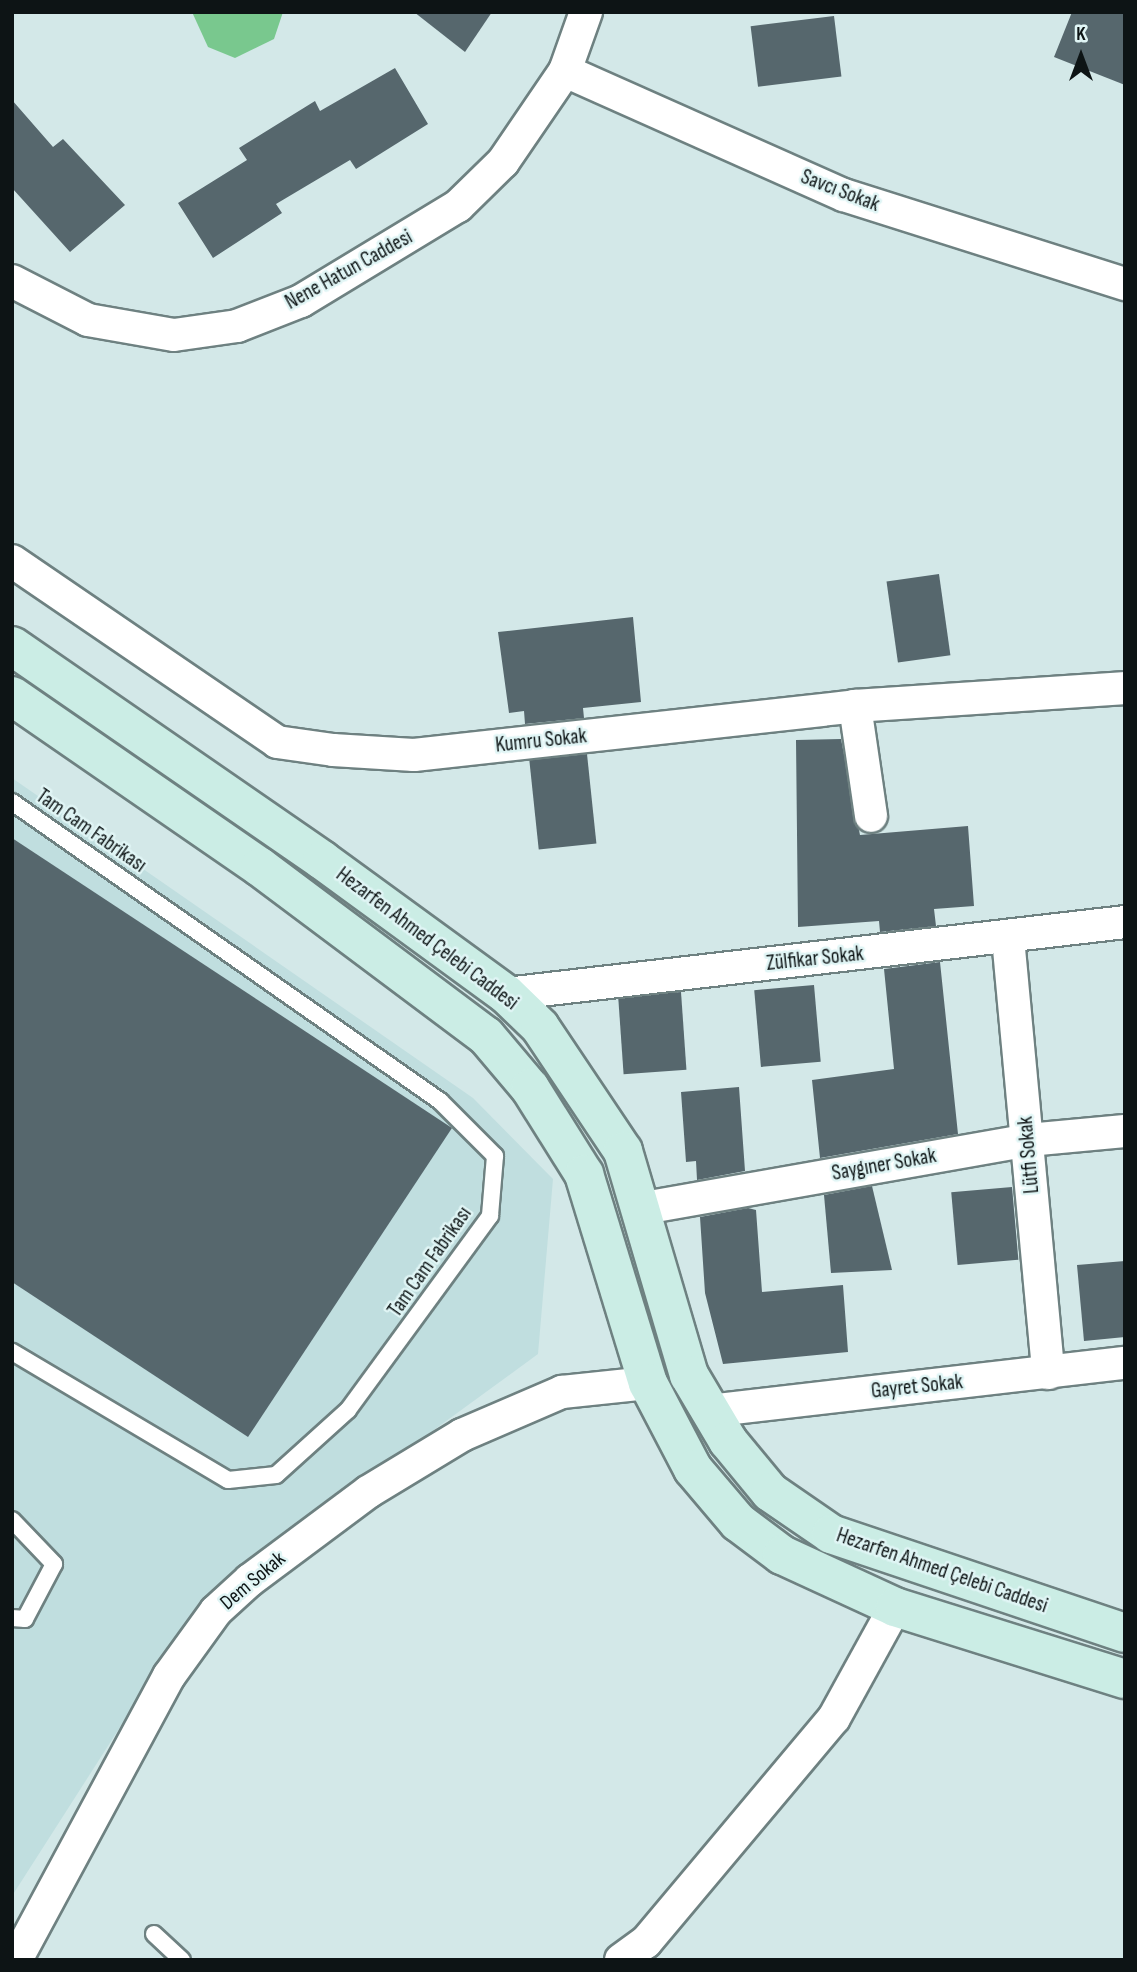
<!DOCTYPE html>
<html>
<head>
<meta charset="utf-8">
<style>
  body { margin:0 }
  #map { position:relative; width:1137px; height:1972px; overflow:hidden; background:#d3e8e8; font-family:"Sofia Sans Condensed",sans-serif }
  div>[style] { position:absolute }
  .built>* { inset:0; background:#c0dedf }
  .green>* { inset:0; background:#79c88e }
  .building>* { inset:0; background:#56676d; transform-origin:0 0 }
  .roads { filter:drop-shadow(2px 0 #6e8181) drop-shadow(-2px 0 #6e8181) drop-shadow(0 2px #6e8181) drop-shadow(0 -2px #6e8181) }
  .lane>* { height:16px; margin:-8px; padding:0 8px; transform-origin:8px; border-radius:8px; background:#fff }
  .street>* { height:32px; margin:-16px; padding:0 16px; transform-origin:16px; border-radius:16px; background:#fff }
  .secondary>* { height:38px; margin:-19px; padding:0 19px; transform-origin:19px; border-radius:19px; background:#cbede5 }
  span { translate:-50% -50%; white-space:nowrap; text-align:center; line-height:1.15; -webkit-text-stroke:5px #e0f5f5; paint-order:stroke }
  .street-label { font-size:21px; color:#0d1415 }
  .frame { position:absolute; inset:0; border:14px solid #0d1415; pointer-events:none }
  .north { position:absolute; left:1046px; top:21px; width:70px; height:70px; -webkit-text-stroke:5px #e0f5f5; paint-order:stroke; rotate:0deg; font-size:19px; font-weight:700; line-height:28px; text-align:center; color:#0d1415 }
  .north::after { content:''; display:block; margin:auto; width:24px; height:32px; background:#0d1415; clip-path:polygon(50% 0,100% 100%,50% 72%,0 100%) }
</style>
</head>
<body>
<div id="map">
  <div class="built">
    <i style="clip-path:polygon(12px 778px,473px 1098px,553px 1179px,538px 1354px,202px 1599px,12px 1896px)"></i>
  </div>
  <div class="green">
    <i style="clip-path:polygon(192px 12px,283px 12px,274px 39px,235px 58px,208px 47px)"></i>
  </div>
  <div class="building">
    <i style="clip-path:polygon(414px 12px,492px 12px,465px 52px)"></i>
    <i style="clip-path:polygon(1072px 12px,1125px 12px,1125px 85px,1054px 57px)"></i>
    <i style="left:834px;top:16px;width:61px;height:84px;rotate:83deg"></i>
    <i style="clip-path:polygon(395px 68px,428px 124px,356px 169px,350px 160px,276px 204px,282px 213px,213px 258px,178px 203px,247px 160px,239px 148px,315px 101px,320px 111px)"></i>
    <i style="clip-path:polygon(12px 100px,53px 147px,63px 139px,125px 205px,70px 252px,12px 188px)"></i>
    <i style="left:939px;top:574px;width:82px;height:53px;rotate:82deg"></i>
    <i style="clip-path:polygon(633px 617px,641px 702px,583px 708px,584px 718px,525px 724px,524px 711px,509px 713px,498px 632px)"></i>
    <i style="clip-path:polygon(841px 739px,860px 835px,968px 826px,974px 906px,934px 909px,936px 926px,880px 932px,879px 921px,798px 927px,796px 740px)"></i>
    <i style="left:587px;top:754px;width:90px;height:58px;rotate:84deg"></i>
    <i style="clip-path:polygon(12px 838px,452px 1128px,248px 1437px,12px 1282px)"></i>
    <i style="clip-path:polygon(940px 962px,958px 1134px,820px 1158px,812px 1080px,894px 1069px,884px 969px)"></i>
    <i style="left:814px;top:985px;width:77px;height:60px;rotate:85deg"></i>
    <i style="left:681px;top:992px;width:78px;height:63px;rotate:86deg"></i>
    <i style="clip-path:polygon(739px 1087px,745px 1171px,697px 1180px,696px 1161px,686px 1162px,681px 1092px)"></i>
    <i style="clip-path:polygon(872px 1186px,892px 1270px,831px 1273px,824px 1195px)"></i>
    <i style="left:1012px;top:1187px;width:73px;height:61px;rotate:85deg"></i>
    <i style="clip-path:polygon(748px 1208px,756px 1210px,762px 1292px,843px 1285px,848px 1352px,723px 1364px,705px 1293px,700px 1217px)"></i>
    <i style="clip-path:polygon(1125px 1261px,1125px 1337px,1084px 1341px,1077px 1265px)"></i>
  </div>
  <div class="roads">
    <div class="lane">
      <i style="left:12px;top:802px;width:522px;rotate:34.94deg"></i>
      <i style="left:440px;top:1101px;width:78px;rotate:45deg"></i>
      <i style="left:495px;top:1156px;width:60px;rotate:94.8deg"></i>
      <i style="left:490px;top:1216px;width:240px;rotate:126.2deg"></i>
      <i style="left:348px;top:1410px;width:97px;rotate:137.9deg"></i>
      <i style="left:276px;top:1475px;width:48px;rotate:174.1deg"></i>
      <i style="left:228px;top:1480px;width:251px;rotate:-149.3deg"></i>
      <i style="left:12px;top:1520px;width:61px;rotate:46.3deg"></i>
      <i style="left:54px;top:1564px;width:62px;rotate:117.8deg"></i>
      <i style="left:25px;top:1619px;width:13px;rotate:-176deg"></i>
      <i style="left:154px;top:1934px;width:38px;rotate:43deg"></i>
    </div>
    <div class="street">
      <i style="left:565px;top:71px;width:305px;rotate:24deg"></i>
      <i style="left:844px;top:195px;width:295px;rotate:17.6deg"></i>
      <i style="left:12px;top:281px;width:85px;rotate:27.2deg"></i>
      <i style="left:88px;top:320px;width:87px;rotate:9.9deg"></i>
      <i style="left:174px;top:335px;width:64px;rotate:-8.1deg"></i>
      <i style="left:237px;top:326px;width:69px;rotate:-21.3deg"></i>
      <i style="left:301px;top:301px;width:184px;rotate:-31.2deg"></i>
      <i style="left:458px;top:206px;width:63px;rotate:-44.4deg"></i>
      <i style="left:503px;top:162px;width:110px;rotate:-55.7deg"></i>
      <i style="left:565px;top:71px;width:63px;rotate:-70.4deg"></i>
      <i style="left:12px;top:561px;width:321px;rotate:34.3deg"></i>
      <i style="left:277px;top:742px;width:57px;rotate:8.1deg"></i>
      <i style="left:333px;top:750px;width:81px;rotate:3.5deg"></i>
      <i style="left:414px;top:755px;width:444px;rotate:-6.3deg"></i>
      <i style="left:855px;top:706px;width:271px;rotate:-3.8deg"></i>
      <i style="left:855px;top:706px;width:111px;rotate:81.7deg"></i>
      <i style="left:1008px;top:938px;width:437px;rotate:84.7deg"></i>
      <i style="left:506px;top:994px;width:623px;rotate:-6.63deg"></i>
      <i style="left:644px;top:1208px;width:390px;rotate:-10deg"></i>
      <i style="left:1028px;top:1140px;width:97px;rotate:-5.3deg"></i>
      <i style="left:708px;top:1411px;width:420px;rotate:-6.6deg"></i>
      <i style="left:16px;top:1960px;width:323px;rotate:-61.7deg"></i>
      <i style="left:169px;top:1676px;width:80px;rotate:-54.1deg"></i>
      <i style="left:216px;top:1611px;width:46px;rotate:-42.4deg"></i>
      <i style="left:250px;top:1580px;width:147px;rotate:-36.7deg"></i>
      <i style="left:368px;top:1492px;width:110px;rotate:-31.2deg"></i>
      <i style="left:462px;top:1435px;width:109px;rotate:-23.3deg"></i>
      <i style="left:562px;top:1392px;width:86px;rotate:-6deg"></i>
      <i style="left:621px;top:1960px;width:31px;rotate:-36deg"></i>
      <i style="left:646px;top:1942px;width:292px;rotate:-50deg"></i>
      <i style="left:834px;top:1718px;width:127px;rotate:-61.2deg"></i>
    </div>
    <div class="secondary">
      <i style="left:12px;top:646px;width:377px;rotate:34.6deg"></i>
      <i style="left:322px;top:860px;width:228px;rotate:36.1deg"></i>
      <i style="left:506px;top:994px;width:47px;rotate:44.1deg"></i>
      <i style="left:540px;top:1027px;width:149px;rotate:56.2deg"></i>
      <i style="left:623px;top:1151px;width:234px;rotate:73.6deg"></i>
      <i style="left:689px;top:1375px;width:77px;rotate:59.4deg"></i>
      <i style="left:728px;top:1441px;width:66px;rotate:50.5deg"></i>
      <i style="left:770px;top:1492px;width:74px;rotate:34.5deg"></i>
      <i style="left:831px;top:1534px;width:310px;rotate:18.6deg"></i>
      <i style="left:12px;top:696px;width:301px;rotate:34.6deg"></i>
      <i style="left:260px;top:867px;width:282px;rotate:36.8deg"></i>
      <i style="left:486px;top:1036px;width:68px;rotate:49.8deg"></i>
      <i style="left:530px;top:1088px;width:102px;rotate:57.9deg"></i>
      <i style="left:584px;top:1174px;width:219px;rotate:73deg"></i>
      <i style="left:648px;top:1383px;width:97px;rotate:62.4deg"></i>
      <i style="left:693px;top:1469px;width:70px;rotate:49.7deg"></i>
      <i style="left:738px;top:1522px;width:55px;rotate:36.9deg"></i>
      <i style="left:782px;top:1555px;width:124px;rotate:24.7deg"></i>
      <i style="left:895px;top:1607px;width:241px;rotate:17.4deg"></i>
    </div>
  </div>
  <div class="street-label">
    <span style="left:840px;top:191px;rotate:21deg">Savcı Sokak</span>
    <span style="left:349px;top:270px;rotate:-29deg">Nene Hatun Caddesi</span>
    <span style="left:541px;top:741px;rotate:-6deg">Kumru Sokak</span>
    <span style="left:91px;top:831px;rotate:35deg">Tam Cam Fabrikası</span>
    <span style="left:427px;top:939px;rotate:37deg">Hezarfen Ahmed Çelebi Caddesi</span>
    <span style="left:815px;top:959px;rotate:-6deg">Zülfikar Sokak</span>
    <span style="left:1029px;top:1155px;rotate:-95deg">Lütfi Sokak</span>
    <span style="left:884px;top:1165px;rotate:-10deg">Saygıner Sokak</span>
    <span style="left:430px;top:1262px;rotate:-55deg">Tam Cam Fabrikası</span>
    <span style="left:917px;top:1387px;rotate:-6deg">Gayret Sokak</span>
    <span style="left:942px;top:1571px;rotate:19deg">Hezarfen Ahmed Çelebi Caddesi</span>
    <span style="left:253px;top:1581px;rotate:-40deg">Dem Sokak</span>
  </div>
  <div class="frame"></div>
  <div class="north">K</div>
</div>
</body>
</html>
